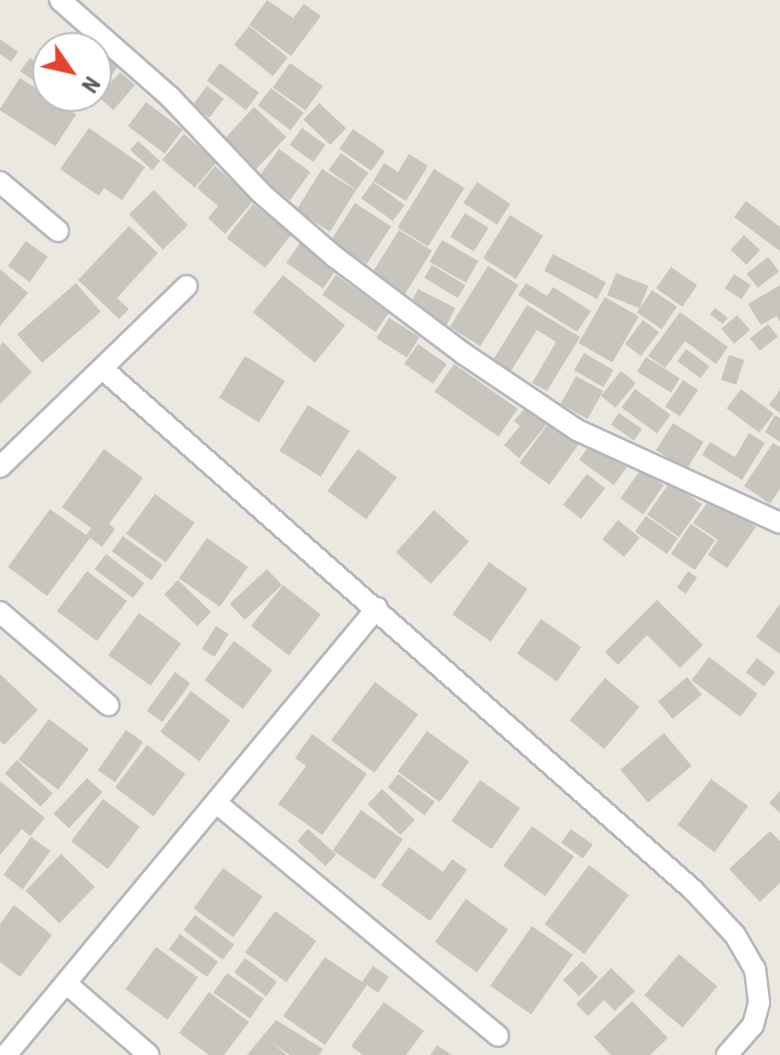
<!DOCTYPE html>
<html>
<head>
<meta charset="utf-8">
<style>
  body { margin:0 }
  #map { position:relative; width:780px; height:1055px; overflow:hidden; background:#ebe9df; font-family:"Roboto Condensed",sans-serif }
  div>[style] { position:absolute }
  .building>* { inset:0; background:#c8c5be; transform-origin:0 0 }
  .roads { filter:drop-shadow(2px 0 #b5b7bc) drop-shadow(-2px 0 #b5b7bc) drop-shadow(0 2px #b5b7bc) drop-shadow(0 -2px #b5b7bc) }
  .minor>* { height:20px; margin:-10px; padding:0 10px; transform-origin:10px; border-radius:10px; background:#fff }
  span { translate:-50% -50%; white-space:nowrap; text-align:center; line-height:1.15; -webkit-text-stroke:8px #fff; paint-order:stroke }
  .north { position:absolute; left:32px; top:32px; width:80px; height:80px; box-sizing:border-box; background:#fff; border:2px solid #bcbdbf; border-radius:50%; rotate:124deg; font-size:22px; font-weight:700; line-height:32px; text-align:center; color:#585b60 }
  .north::after { content:''; display:block; margin:auto; width:28px; height:36px; background:#e3442d; clip-path:polygon(50% 0,100% 100%,50% 72%,0 100%) }
</style>
</head>
<body>
<div id="map">
  <div class="building">
    <i style="clip-path:polygon(267px 0,293px 18px,304px 4px,321px 16px,291px 56px,249px 25px)"></i>
    <i style="left:249px;top:26px;width:50px;height:24px;rotate:39deg"></i>
    <i style="clip-path:polygon(0 39px,18px 52px,11px 62px,0 54px)"></i>
    <i style="clip-path:polygon(96px 51px,118px 66px,95px 100px,89px 96px,96px 96px)"></i>
    <i style="clip-path:polygon(30px 58px,48px 70px,48px 91px,20px 71px)"></i>
    <i style="left:220px;top:63px;width:49px;height:22px;rotate:37deg"></i>
    <i style="left:290px;top:63px;width:40px;height:30px;rotate:35deg"></i>
    <i style="left:120px;top:72px;width:20px;height:33px;rotate:41deg"></i>
    <i style="left:20px;top:78px;width:67px;height:38px;rotate:33deg"></i>
    <i style="left:207px;top:86px;width:21px;height:24px;rotate:37deg"></i>
    <i style="left:271px;top:88px;width:41px;height:22px;rotate:37deg"></i>
    <i style="clip-path:polygon(55px 96px,84px 96px,87px 98px,77px 112px)"></i>
    <i style="left:146px;top:102px;width:46px;height:30px;rotate:37deg"></i>
    <i style="left:319px;top:103px;width:37px;height:23px;rotate:43deg"></i>
    <i style="left:254px;top:107px;width:44px;height:46px;rotate:43deg"></i>
    <i style="clip-path:polygon(89px 128px,145px 167px,122px 200px,104px 188px,99px 196px,60px 169px)"></i>
    <i style="left:302px;top:128px;width:29px;height:21px;rotate:36deg"></i>
    <i style="left:353px;top:129px;width:39px;height:24px;rotate:35deg"></i>
    <i style="left:184px;top:134px;width:43px;height:34px;rotate:40deg"></i>
    <i style="left:138px;top:141px;width:30px;height:12px;rotate:42deg"></i>
    <i style="left:279px;top:149px;width:39px;height:35px;rotate:36deg"></i>
    <i style="left:341px;top:153px;width:34px;height:21px;rotate:36deg"></i>
    <i style="clip-path:polygon(409px 154px,428px 166px,406px 201px,373px 181px,384px 163px,398px 172px)"></i>
    <i style="clip-path:polygon(215px 166px,254px 200px,225px 234px,208px 218px,218px 206px,197px 188px)"></i>
    <i style="left:322px;top:169px;width:40px;height:49px;rotate:32deg"></i>
    <i style="left:434px;top:169px;width:36px;height:69px;rotate:32deg"></i>
    <i style="left:373px;top:182px;width:39px;height:20px;rotate:36deg"></i>
    <i style="left:477px;top:182px;width:40px;height:25px;rotate:33deg"></i>
    <i style="left:154px;top:190px;width:49px;height:35px;rotate:46deg"></i>
    <i style="clip-path:polygon(746px 201px,780px 227px,780px 251px,734px 217px)"></i>
    <i style="left:355px;top:203px;width:43px;height:45px;rotate:33deg"></i>
    <i style="left:253px;top:204px;width:49px;height:43px;rotate:38deg"></i>
    <i style="left:465px;top:213px;width:28px;height:28px;rotate:32deg"></i>
    <i style="left:510px;top:215px;width:39px;height:51px;rotate:32deg"></i>
    <i style="clip-path:polygon(129px 226px,158px 253px,117px 298px,129px 309px,119px 319px,78px 280px)"></i>
    <i style="left:399px;top:230px;width:39px;height:54px;rotate:32deg"></i>
    <i style="left:744px;top:235px;width:22px;height:20px;rotate:43deg"></i>
    <i style="left:442px;top:240px;width:42px;height:25px;rotate:30deg"></i>
    <i style="left:26px;top:241px;width:27px;height:31px;rotate:36deg"></i>
    <i style="left:300px;top:243px;width:45px;height:24px;rotate:35deg"></i>
    <i style="left:553px;top:254px;width:60px;height:19px;rotate:28deg"></i>
    <i style="left:768px;top:257px;width:18px;height:27px;rotate:52deg"></i>
    <i style="left:432px;top:265px;width:39px;height:15px;rotate:31deg"></i>
    <i style="left:488px;top:266px;width:36px;height:72px;rotate:32deg"></i>
    <i style="left:671px;top:267px;width:32px;height:26px;rotate:35deg"></i>
    <i style="clip-path:polygon(0 269px,28px 293px,0 326px)"></i>
    <i style="left:616px;top:273px;width:35px;height:24px;rotate:22deg"></i>
    <i style="left:734px;top:274px;width:20px;height:17px;rotate:33deg"></i>
    <i style="left:283px;top:275px;width:80px;height:48px;rotate:39deg"></i>
    <i style="left:336px;top:275px;width:65px;height:24px;rotate:35deg"></i>
    <i style="left:76px;top:283px;width:38px;height:78px;rotate:49deg"></i>
    <i style="clip-path:polygon(526px 283px,547px 296px,553px 287px,591px 311px,577px 332px,518px 295px)"></i>
    <i style="clip-path:polygon(780px 285px,780px 322px,777px 316px,761px 325px,748px 304px)"></i>
    <i style="left:418px;top:289px;width:42px;height:21px;rotate:27deg"></i>
    <i style="left:652px;top:290px;width:30px;height:27px;rotate:34deg"></i>
    <i style="left:605px;top:297px;width:39px;height:53px;rotate:30deg"></i>
    <i style="clip-path:polygon(527px 305px,580px 337px,547px 391px,532px 383px,556px 342px,537px 330px,511px 371px,493px 360px)"></i>
    <i style="left:715px;top:308px;width:16px;height:8px;rotate:38deg"></i>
    <i style="clip-path:polygon(680px 312px,728px 347px,716px 364px,685px 341px,665px 368px,648px 356px)"></i>
    <i style="left:737px;top:315px;width:20px;height:21px;rotate:49deg"></i>
    <i style="left:389px;top:318px;width:36px;height:24px;rotate:32deg"></i>
    <i style="left:643px;top:320px;width:20px;height:30px;rotate:37deg"></i>
    <i style="left:768px;top:324px;width:16px;height:23px;rotate:52deg"></i>
    <i style="clip-path:polygon(3px 342px,32px 372px,0 404px,0 346px)"></i>
    <i style="left:418px;top:344px;width:35px;height:24px;rotate:35deg"></i>
    <i style="left:686px;top:349px;width:29px;height:15px;rotate:36deg"></i>
    <i style="left:584px;top:353px;width:34px;height:20px;rotate:30deg"></i>
    <i style="left:729px;top:355px;width:16px;height:26px;rotate:18deg"></i>
    <i style="left:245px;top:356px;width:47px;height:49px;rotate:32deg"></i>
    <i style="left:646px;top:357px;width:40px;height:17px;rotate:32deg"></i>
    <i style="left:454px;top:364px;width:78px;height:34px;rotate:35deg"></i>
    <i style="left:621px;top:371px;width:19px;height:32px;rotate:39deg"></i>
    <i style="left:576px;top:376px;width:31px;height:32px;rotate:29deg"></i>
    <i style="left:683px;top:380px;width:18px;height:32px;rotate:34deg"></i>
    <i style="left:635px;top:389px;width:44px;height:23px;rotate:36deg"></i>
    <i style="left:741px;top:389px;width:41px;height:24px;rotate:37deg"></i>
    <i style="clip-path:polygon(780px 390px,780px 413px,769px 405px)"></i>
    <i style="left:308px;top:405px;width:49px;height:54px;rotate:32deg"></i>
    <i style="clip-path:polygon(526px 407px,547px 424px,519px 458px,504px 445px,520px 426px,514px 421px)"></i>
    <i style="left:619px;top:413px;width:28px;height:14px;rotate:35deg"></i>
    <i style="clip-path:polygon(775px 415px,780px 418px,780px 442px,765px 432px)"></i>
    <i style="left:550px;top:421px;width:37px;height:52px;rotate:36deg"></i>
    <i style="left:673px;top:423px;width:36px;height:32px;rotate:32deg"></i>
    <i style="clip-path:polygon(749px 433px,765px 443px,742px 480px,702px 455px,710px 442px,735px 457px)"></i>
    <i style="left:592px;top:442px;width:43px;height:22px;rotate:36deg"></i>
    <i style="clip-path:polygon(773px 443px,780px 447px,780px 489px,770px 504px,744px 486px)"></i>
    <i style="clip-path:polygon(104px 449px,143px 478px,109px 524px,115px 529px,102px 547px,90px 538px,47px 596px,8px 567px,50px 509px,86px 535px,91px 528px,62px 507px)"></i>
    <i style="left:358px;top:449px;width:48px;height:52px;rotate:36deg"></i>
    <i style="left:641px;top:469px;width:28px;height:36px;rotate:35deg"></i>
    <i style="left:587px;top:474px;width:23px;height:39px;rotate:38deg"></i>
    <i style="left:670px;top:482px;width:39px;height:40px;rotate:35deg"></i>
    <i style="left:155px;top:494px;width:49px;height:49px;rotate:36deg"></i>
    <i style="clip-path:polygon(712px 496px,756px 527px,727px 568px,708px 555px,718px 540px,693px 523px)"></i>
    <i style="left:434px;top:510px;width:47px;height:57px;rotate:42deg"></i>
    <i style="left:646px;top:516px;width:39px;height:19px;rotate:35deg"></i>
    <i style="left:618px;top:520px;width:28px;height:25px;rotate:39deg"></i>
    <i style="left:691px;top:524px;width:29px;height:36px;rotate:34deg"></i>
    <i style="left:123px;top:536px;width:49px;height:19px;rotate:36deg"></i>
    <i style="left:207px;top:538px;width:50px;height:49px;rotate:35deg"></i>
    <i style="left:106px;top:554px;width:48px;height:19px;rotate:37deg"></i>
    <i style="left:489px;top:562px;width:47px;height:64px;rotate:35deg"></i>
    <i style="left:267px;top:569px;width:22px;height:51px;rotate:47deg"></i>
    <i style="left:87px;top:571px;width:50px;height:50px;rotate:37deg"></i>
    <i style="left:688px;top:571px;width:11px;height:20px;rotate:34deg"></i>
    <i style="left:178px;top:580px;width:46px;height:20px;rotate:44deg"></i>
    <i style="left:283px;top:585px;width:48px;height:52px;rotate:38deg"></i>
    <i style="clip-path:polygon(657px 600px,703px 645px,680px 668px,647px 635px,618px 665px,605px 652px)"></i>
    <i style="clip-path:polygon(780px 604px,780px 654px,756px 637px)"></i>
    <i style="left:139px;top:613px;width:52px;height:52px;rotate:36deg"></i>
    <i style="left:541px;top:619px;width:49px;height:42px;rotate:35deg"></i>
    <i style="left:216px;top:626px;width:15px;height:27px;rotate:32deg"></i>
    <i style="left:234px;top:641px;width:48px;height:49px;rotate:37deg"></i>
    <i style="left:709px;top:657px;width:61px;height:29px;rotate:37deg"></i>
    <i style="left:757px;top:658px;width:23px;height:18px;rotate:38deg"></i>
    <i style="left:175px;top:672px;width:19px;height:48px;rotate:36deg"></i>
    <i style="clip-path:polygon(0 674px,38px 710px,4px 745px,0 741px)"></i>
    <i style="left:687px;top:677px;width:23px;height:38px;rotate:50deg"></i>
    <i style="left:605px;top:678px;width:45px;height:55px;rotate:40deg"></i>
    <i style="left:375px;top:682px;width:54px;height:73px;rotate:37deg"></i>
    <i style="left:191px;top:691px;width:49px;height:51px;rotate:37deg"></i>
    <i style="left:49px;top:719px;width:50px;height:51px;rotate:37deg"></i>
    <i style="left:126px;top:730px;width:21px;height:49px;rotate:35deg"></i>
    <i style="left:427px;top:731px;width:52px;height:50px;rotate:36deg"></i>
    <i style="left:664px;top:733px;width:43px;height:57px;rotate:50deg"></i>
    <i style="clip-path:polygon(312px 734px,367px 774px,322px 835px,278px 804px,306px 766px,295px 758px)"></i>
    <i style="left:147px;top:745px;width:48px;height:53px;rotate:37deg"></i>
    <i style="left:17px;top:760px;width:49px;height:18px;rotate:43deg"></i>
    <i style="left:398px;top:774px;width:46px;height:17px;rotate:37deg"></i>
    <i style="left:87px;top:778px;width:21px;height:49px;rotate:43deg"></i>
    <i style="left:711px;top:779px;width:46px;height:57px;rotate:36deg"></i>
    <i style="left:480px;top:780px;width:49px;height:50px;rotate:35deg"></i>
    <i style="clip-path:polygon(0 781px,45px 818px,30px 836px,22px 829px,0 855px)"></i>
    <i style="left:382px;top:789px;width:45px;height:21px;rotate:43deg"></i>
    <i style="clip-path:polygon(780px 791px,780px 813px,769px 803px)"></i>
    <i style="left:103px;top:799px;width:46px;height:53px;rotate:37deg"></i>
    <i style="left:361px;top:810px;width:51px;height:49px;rotate:35deg"></i>
    <i style="left:532px;top:826px;width:52px;height:49px;rotate:36deg"></i>
    <i style="left:308px;top:829px;width:38px;height:16px;rotate:42deg"></i>
    <i style="left:571px;top:829px;width:27px;height:17px;rotate:36deg"></i>
    <i style="clip-path:polygon(770px 831px,780px 841px,780px 883px,760px 902px,729px 869px)"></i>
    <i style="left:31px;top:837px;width:24px;height:47px;rotate:36deg"></i>
    <i style="clip-path:polygon(409px 847px,443px 872px,452px 859px,467px 870px,430px 921px,381px 885px)"></i>
    <i style="left:61px;top:854px;width:47px;height:51px;rotate:44deg"></i>
    <i style="left:589px;top:865px;width:50px;height:74px;rotate:37deg"></i>
    <i style="left:223px;top:868px;width:49px;height:50px;rotate:36deg"></i>
    <i style="left:466px;top:899px;width:52px;height:53px;rotate:36deg"></i>
    <i style="clip-path:polygon(14px 905px,52px 935px,20px 977px,0 962px,0 924px)"></i>
    <i style="left:275px;top:911px;width:51px;height:51px;rotate:36deg"></i>
    <i style="left:195px;top:915px;width:49px;height:19px;rotate:37deg"></i>
    <i style="left:532px;top:926px;width:50px;height:73px;rotate:35deg"></i>
    <i style="left:180px;top:934px;width:47px;height:19px;rotate:36deg"></i>
    <i style="left:156px;top:947px;width:52px;height:52px;rotate:36deg"></i>
    <i style="left:679px;top:954px;width:50px;height:54px;rotate:40deg"></i>
    <i style="clip-path:polygon(325px 957px,362px 982px,373px 966px,389px 977px,378px 993px,367px 985px,325px 1045px,283px 1016px)"></i>
    <i style="left:245px;top:958px;width:40px;height:18px;rotate:37deg"></i>
    <i style="left:582px;top:961px;width:23px;height:27px;rotate:45deg"></i>
    <i style="clip-path:polygon(611px 968px,635px 991px,615px 1011px,604px 1000px,588px 1016px,576px 1004px)"></i>
    <i style="left:227px;top:973px;width:45px;height:24px;rotate:35deg"></i>
    <i style="clip-path:polygon(209px 992px,249px 1022px,224px 1055px,209px 1055px,179px 1033px)"></i>
    <i style="clip-path:polygon(632px 1001px,668px 1038px,650px 1055px,611px 1055px,594px 1037px)"></i>
    <i style="clip-path:polygon(384px 1002px,424px 1031px,406px 1055px,363px 1055px,351px 1046px)"></i>
    <i style="clip-path:polygon(276px 1020px,323px 1049px,319px 1055px,290px 1055px,272px 1043px,287px 1055px,247px 1055px)"></i>
    <i style="clip-path:polygon(437px 1045px,452px 1055px,430px 1055px)"></i>
  </div>
  <div class="roads">
    <div class="minor">
      <i style="left:60px;top:0;width:147px;rotate:41.4deg"></i>
      <i style="left:170px;top:97px;width:132px;rotate:46.5deg"></i>
      <i style="left:261px;top:193px;width:98px;rotate:40.9deg"></i>
      <i style="left:335px;top:257px;width:161px;rotate:36.9deg"></i>
      <i style="left:464px;top:354px;width:136px;rotate:33.9deg"></i>
      <i style="left:577px;top:430px;width:223px;rotate:24.6deg"></i>
      <i style="left:0;top:182px;width:76px;rotate:40.2deg"></i>
      <i style="left:104px;top:370px;width:786px;rotate:41.44deg"></i>
      <i style="left:693px;top:890px;width:62px;rotate:47deg"></i>
      <i style="left:735px;top:935px;width:39px;rotate:60deg"></i>
      <i style="left:755px;top:969px;width:34px;rotate:83deg"></i>
      <i style="left:759px;top:1003px;width:23px;rotate:105deg"></i>
      <i style="left:753px;top:1025px;width:40px;rotate:131deg"></i>
      <i style="left:0;top:467px;width:260px;rotate:-44.1deg"></i>
      <i style="left:0;top:612px;width:143px;rotate:40.7deg"></i>
      <i style="left:219px;top:805px;width:362px;rotate:39.6deg"></i>
      <i style="left:67px;top:984px;width:108px;rotate:40.9deg"></i>
      <i style="left:6px;top:1055px;width:581px;rotate:-50.31deg"></i>
    </div>
  </div>
  <div class="north">N</div>
</div>
</body>
</html>
